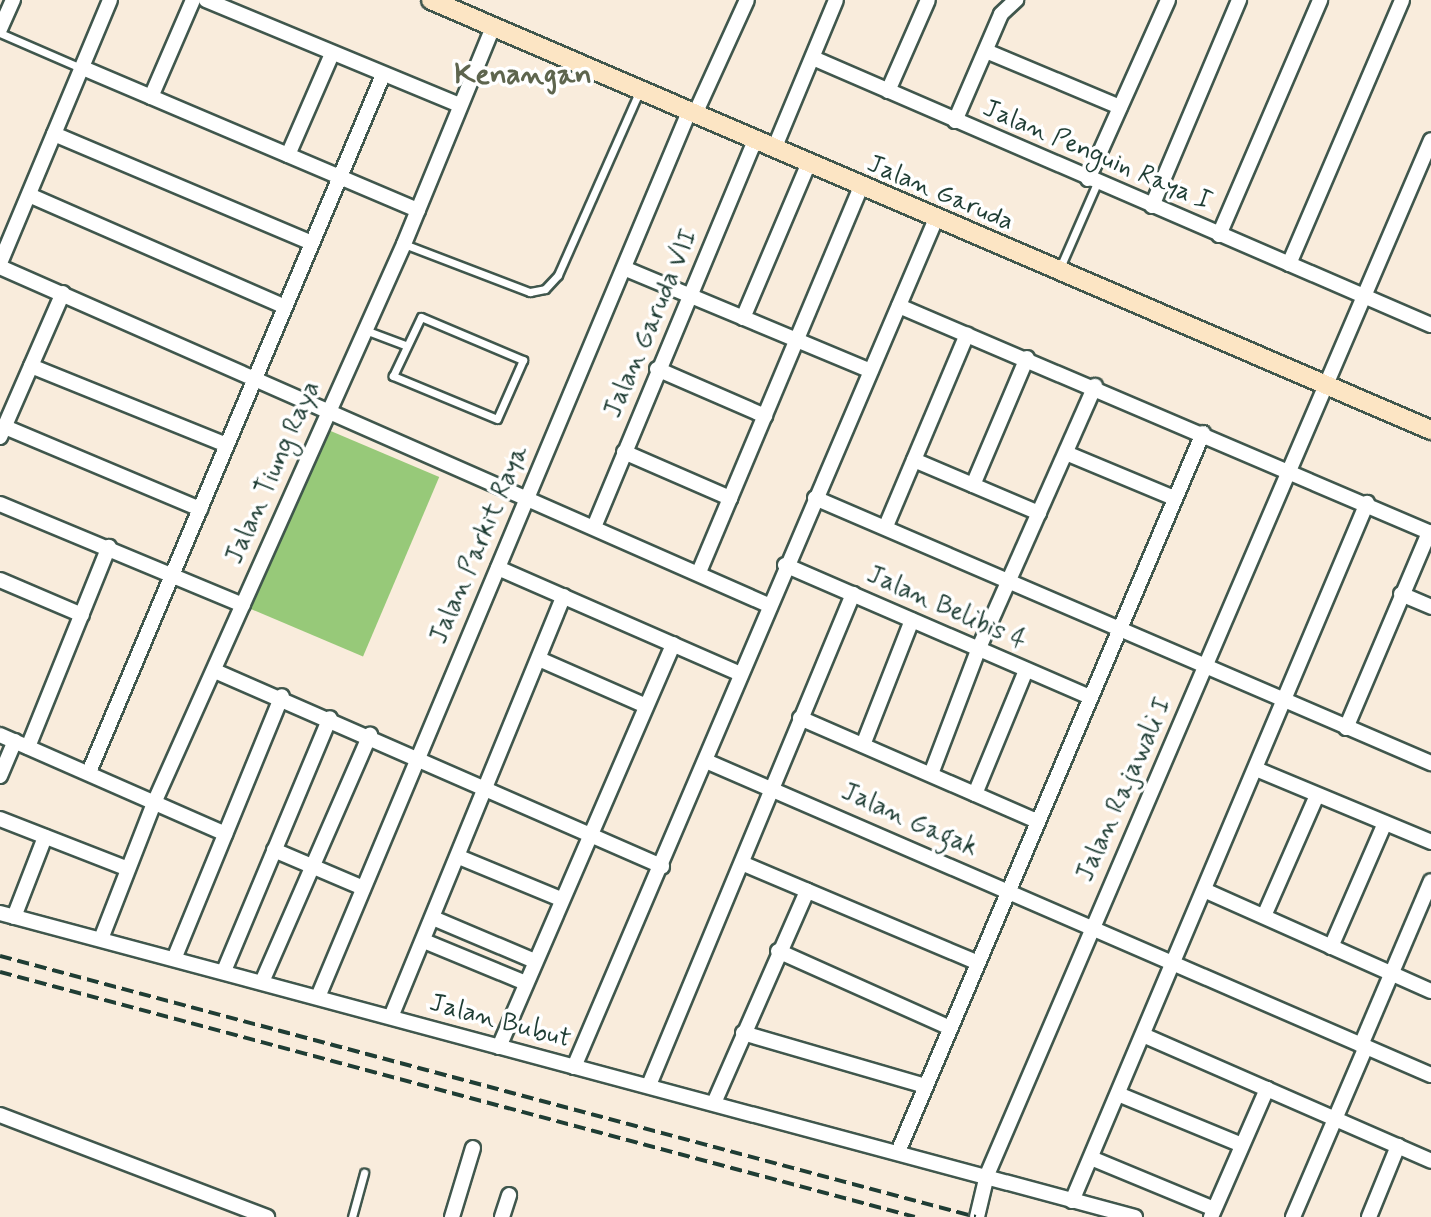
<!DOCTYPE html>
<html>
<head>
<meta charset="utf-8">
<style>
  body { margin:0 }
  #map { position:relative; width:1431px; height:1217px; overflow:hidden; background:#f9ecdc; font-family:Mynerve,sans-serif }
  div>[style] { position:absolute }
  .green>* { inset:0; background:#97c979; transform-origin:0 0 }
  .roads { filter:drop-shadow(2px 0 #40574d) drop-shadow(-2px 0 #40574d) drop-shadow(0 2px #40574d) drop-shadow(0 -2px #40574d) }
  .lane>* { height:7px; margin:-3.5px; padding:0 3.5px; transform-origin:3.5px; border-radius:3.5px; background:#fff }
  .street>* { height:14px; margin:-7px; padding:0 7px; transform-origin:7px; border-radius:7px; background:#fff }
  .secondary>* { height:18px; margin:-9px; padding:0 9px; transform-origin:9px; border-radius:9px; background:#fce5c4 }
  .rail>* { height:4px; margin-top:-2px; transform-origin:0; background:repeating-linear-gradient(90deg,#1f3d34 0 12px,transparent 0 18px) }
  span { translate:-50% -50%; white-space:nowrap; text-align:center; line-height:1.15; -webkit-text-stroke:7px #fff; paint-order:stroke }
  .street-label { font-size:26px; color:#1f3d34 }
  .quarter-label { font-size:30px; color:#5e654e; font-weight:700 }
</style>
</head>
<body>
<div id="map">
  <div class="green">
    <i style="left:326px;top:429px;width:123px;height:195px;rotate:23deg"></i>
  </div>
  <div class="roads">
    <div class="lane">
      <i style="left:0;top:33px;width:88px;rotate:23.4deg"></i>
      <i style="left:404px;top:244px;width:135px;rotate:20.9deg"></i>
      <i style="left:530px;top:292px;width:15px;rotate:-11deg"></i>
      <i style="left:545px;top:289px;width:19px;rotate:-47deg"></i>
      <i style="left:558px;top:275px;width:200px;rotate:-66.1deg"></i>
      <i style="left:1059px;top:270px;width:95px;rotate:-66.4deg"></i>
      <i style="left:421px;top:317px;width:111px;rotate:22.9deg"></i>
      <i style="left:523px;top:360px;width:64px;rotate:113.8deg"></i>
      <i style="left:497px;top:419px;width:113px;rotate:-157.5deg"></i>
      <i style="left:393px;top:376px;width:65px;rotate:-64.6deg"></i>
      <i style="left:365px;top:330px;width:43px;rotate:20.6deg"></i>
      <i style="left:352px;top:1217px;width:46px;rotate:-74.7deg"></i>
    </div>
    <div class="street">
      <i style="left:206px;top:0;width:275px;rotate:22.5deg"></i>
      <i style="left:0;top:29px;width:32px;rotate:-66deg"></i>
      <i style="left:986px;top:51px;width:145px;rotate:22.7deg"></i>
      <i style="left:813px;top:58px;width:673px;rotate:23.37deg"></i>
      <i style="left:83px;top:68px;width:364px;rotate:23deg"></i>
      <i style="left:888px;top:91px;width:99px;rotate:-66.3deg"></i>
      <i style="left:151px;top:97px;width:106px;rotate:-66.6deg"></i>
      <i style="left:695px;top:114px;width:125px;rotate:-65.5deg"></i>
      <i style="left:955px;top:121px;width:116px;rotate:-66.7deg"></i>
      <i style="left:1001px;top:14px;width:21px;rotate:-43deg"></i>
      <i style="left:54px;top:134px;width:280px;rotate:22.9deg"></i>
      <i style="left:774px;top:149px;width:161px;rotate:-67.4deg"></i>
      <i style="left:288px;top:155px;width:110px;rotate:-66.5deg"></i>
      <i style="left:1088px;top:179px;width:196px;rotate:-65.9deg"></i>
      <i style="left:29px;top:195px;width:279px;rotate:23.6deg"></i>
      <i style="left:1152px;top:206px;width:224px;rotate:-67.1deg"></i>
      <i style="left:1219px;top:235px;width:256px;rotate:-66.7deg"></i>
      <i style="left:0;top:263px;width:285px;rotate:-67.3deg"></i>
      <i style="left:1289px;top:264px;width:287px;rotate:-66.8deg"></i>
      <i style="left:0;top:267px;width:839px;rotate:23.75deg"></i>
      <i style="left:626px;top:269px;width:265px;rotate:22.6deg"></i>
      <i style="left:899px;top:306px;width:578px;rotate:23.11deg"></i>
      <i style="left:743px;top:318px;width:166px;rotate:-67deg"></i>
      <i style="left:31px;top:366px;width:211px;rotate:22deg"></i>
      <i style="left:657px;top:369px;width:118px;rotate:23.5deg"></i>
      <i style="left:5px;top:427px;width:212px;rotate:22.8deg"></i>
      <i style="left:0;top:437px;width:157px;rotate:-66.4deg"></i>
      <i style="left:624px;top:452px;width:116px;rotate:23.5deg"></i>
      <i style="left:1066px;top:453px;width:117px;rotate:22.6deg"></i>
      <i style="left:914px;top:460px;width:136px;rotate:23deg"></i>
      <i style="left:973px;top:485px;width:138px;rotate:-67deg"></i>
      <i style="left:815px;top:498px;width:671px;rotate:23.28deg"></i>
      <i style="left:0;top:504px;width:263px;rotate:22.6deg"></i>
      <i style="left:886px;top:526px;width:208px;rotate:-67.1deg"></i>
      <i style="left:594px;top:527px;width:418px;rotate:-67.4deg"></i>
      <i style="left:785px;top:565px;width:330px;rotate:23.4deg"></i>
      <i style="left:498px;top:568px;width:265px;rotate:23.6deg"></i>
      <i style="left:699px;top:572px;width:418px;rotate:-67.2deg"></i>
      <i style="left:0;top:580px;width:89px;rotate:23.1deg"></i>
      <i style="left:1401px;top:594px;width:33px;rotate:23deg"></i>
      <i style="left:539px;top:659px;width:117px;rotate:23.7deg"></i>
      <i style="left:215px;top:671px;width:488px;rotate:23.6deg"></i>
      <i style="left:800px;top:718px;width:256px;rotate:23.5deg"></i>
      <i style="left:1346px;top:728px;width:213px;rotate:-67deg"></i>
      <i style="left:0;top:735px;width:246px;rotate:23.7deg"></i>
      <i style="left:863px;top:745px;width:134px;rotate:-68.6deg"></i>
      <i style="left:28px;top:747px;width:216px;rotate:-68deg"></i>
      <i style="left:706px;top:761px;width:790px;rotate:23.42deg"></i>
      <i style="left:1256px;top:769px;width:190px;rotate:22.6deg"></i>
      <i style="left:89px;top:772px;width:756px;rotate:-67.13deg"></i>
      <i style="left:931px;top:774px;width:133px;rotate:-69.2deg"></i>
      <i style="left:978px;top:650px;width:289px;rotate:-66.1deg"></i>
      <i style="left:0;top:776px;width:38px;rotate:-67deg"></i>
      <i style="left:975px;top:794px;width:134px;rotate:-67.6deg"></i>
      <i style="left:0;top:819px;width:137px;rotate:21.3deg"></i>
      <i style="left:274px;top:850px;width:97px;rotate:23.1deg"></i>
      <i style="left:459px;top:857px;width:110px;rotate:22.4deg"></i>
      <i style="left:744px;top:864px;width:252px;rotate:22.9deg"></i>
      <i style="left:1204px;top:890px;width:248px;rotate:24deg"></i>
      <i style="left:0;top:913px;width:1175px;rotate:14.99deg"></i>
      <i style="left:1264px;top:916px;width:132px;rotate:-66.3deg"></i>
      <i style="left:14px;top:917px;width:86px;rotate:-68.8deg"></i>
      <i style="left:433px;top:918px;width:111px;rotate:22.9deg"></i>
      <i style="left:101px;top:939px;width:146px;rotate:-68.7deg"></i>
      <i style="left:154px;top:803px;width:612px;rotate:-65.9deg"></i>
      <i style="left:404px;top:244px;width:235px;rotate:-67.7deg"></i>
      <i style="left:424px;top:941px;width:110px;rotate:22.4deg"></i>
      <i style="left:1331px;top:947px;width:135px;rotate:-66.5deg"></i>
      <i style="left:778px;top:951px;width:186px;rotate:24.1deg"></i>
      <i style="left:174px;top:959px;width:284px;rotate:-67.7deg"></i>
      <i style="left:224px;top:971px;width:274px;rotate:-67.3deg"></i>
      <i style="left:262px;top:982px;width:270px;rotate:-66.4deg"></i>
      <i style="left:318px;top:997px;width:960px;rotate:-67.26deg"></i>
      <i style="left:391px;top:1017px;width:455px;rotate:-67.7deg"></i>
      <i style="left:743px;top:1033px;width:190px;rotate:16.2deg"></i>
      <i style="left:1143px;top:1035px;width:314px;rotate:23.6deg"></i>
      <i style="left:1361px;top:1045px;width:178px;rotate:-66.9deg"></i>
      <i style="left:499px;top:1047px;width:439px;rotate:-66.6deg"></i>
      <i style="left:574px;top:1067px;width:920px;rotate:-66.89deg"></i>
      <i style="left:649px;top:1085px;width:532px;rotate:-67.44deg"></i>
      <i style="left:1118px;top:1094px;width:134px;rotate:22.4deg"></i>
      <i style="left:714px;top:1103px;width:232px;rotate:-66.3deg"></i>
      <i style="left:0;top:1115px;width:286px;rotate:20.9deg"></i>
      <i style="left:898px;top:1152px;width:781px;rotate:-67.01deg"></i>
      <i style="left:1091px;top:1158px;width:133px;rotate:22.5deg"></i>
      <i style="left:1072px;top:1201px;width:758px;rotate:-67.09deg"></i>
      <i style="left:452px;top:1217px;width:72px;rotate:-73.1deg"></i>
      <i style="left:502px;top:1217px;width:23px;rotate:-72deg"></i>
      <i style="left:977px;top:1217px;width:43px;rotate:-76.6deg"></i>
      <i style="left:987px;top:1175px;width:1126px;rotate:-66.78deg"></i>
      <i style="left:1211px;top:1217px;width:140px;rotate:-66.4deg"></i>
      <i style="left:1293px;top:1217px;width:185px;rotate:-66.8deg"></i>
      <i style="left:1369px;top:1217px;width:77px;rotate:-67.8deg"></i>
    </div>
    <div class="secondary">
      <i style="left:431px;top:0;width:1089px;rotate:23.27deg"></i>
    </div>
  </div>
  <div class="rail">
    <i style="left:0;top:956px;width:1010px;rotate:14.97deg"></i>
    <i style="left:0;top:972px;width:947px;rotate:14.99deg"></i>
  </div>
  <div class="street-label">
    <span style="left:1097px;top:156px;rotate:23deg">Jalan Penguin Raya I</span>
    <span style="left:940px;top:194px;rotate:23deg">Jalan Garuda</span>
    <span style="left:652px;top:324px;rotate:-67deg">Jalan Garuda VII</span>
    <span style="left:274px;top:473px;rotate:-66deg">Jalan Tiung Raya</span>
    <span style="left:480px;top:545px;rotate:-67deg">Jalan Parkit Raya</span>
    <span style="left:946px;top:609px;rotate:24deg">Jalan Belibis 4</span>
    <span style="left:1125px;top:790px;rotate:-66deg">Jalan Rajawali I</span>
    <span style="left:909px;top:821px;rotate:24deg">Jalan Gagak</span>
    <span style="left:500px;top:1022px;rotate:15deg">Jalan Bubut</span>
  </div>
  <div class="quarter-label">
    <span style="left:523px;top:75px">Kenangan</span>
  </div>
</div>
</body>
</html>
